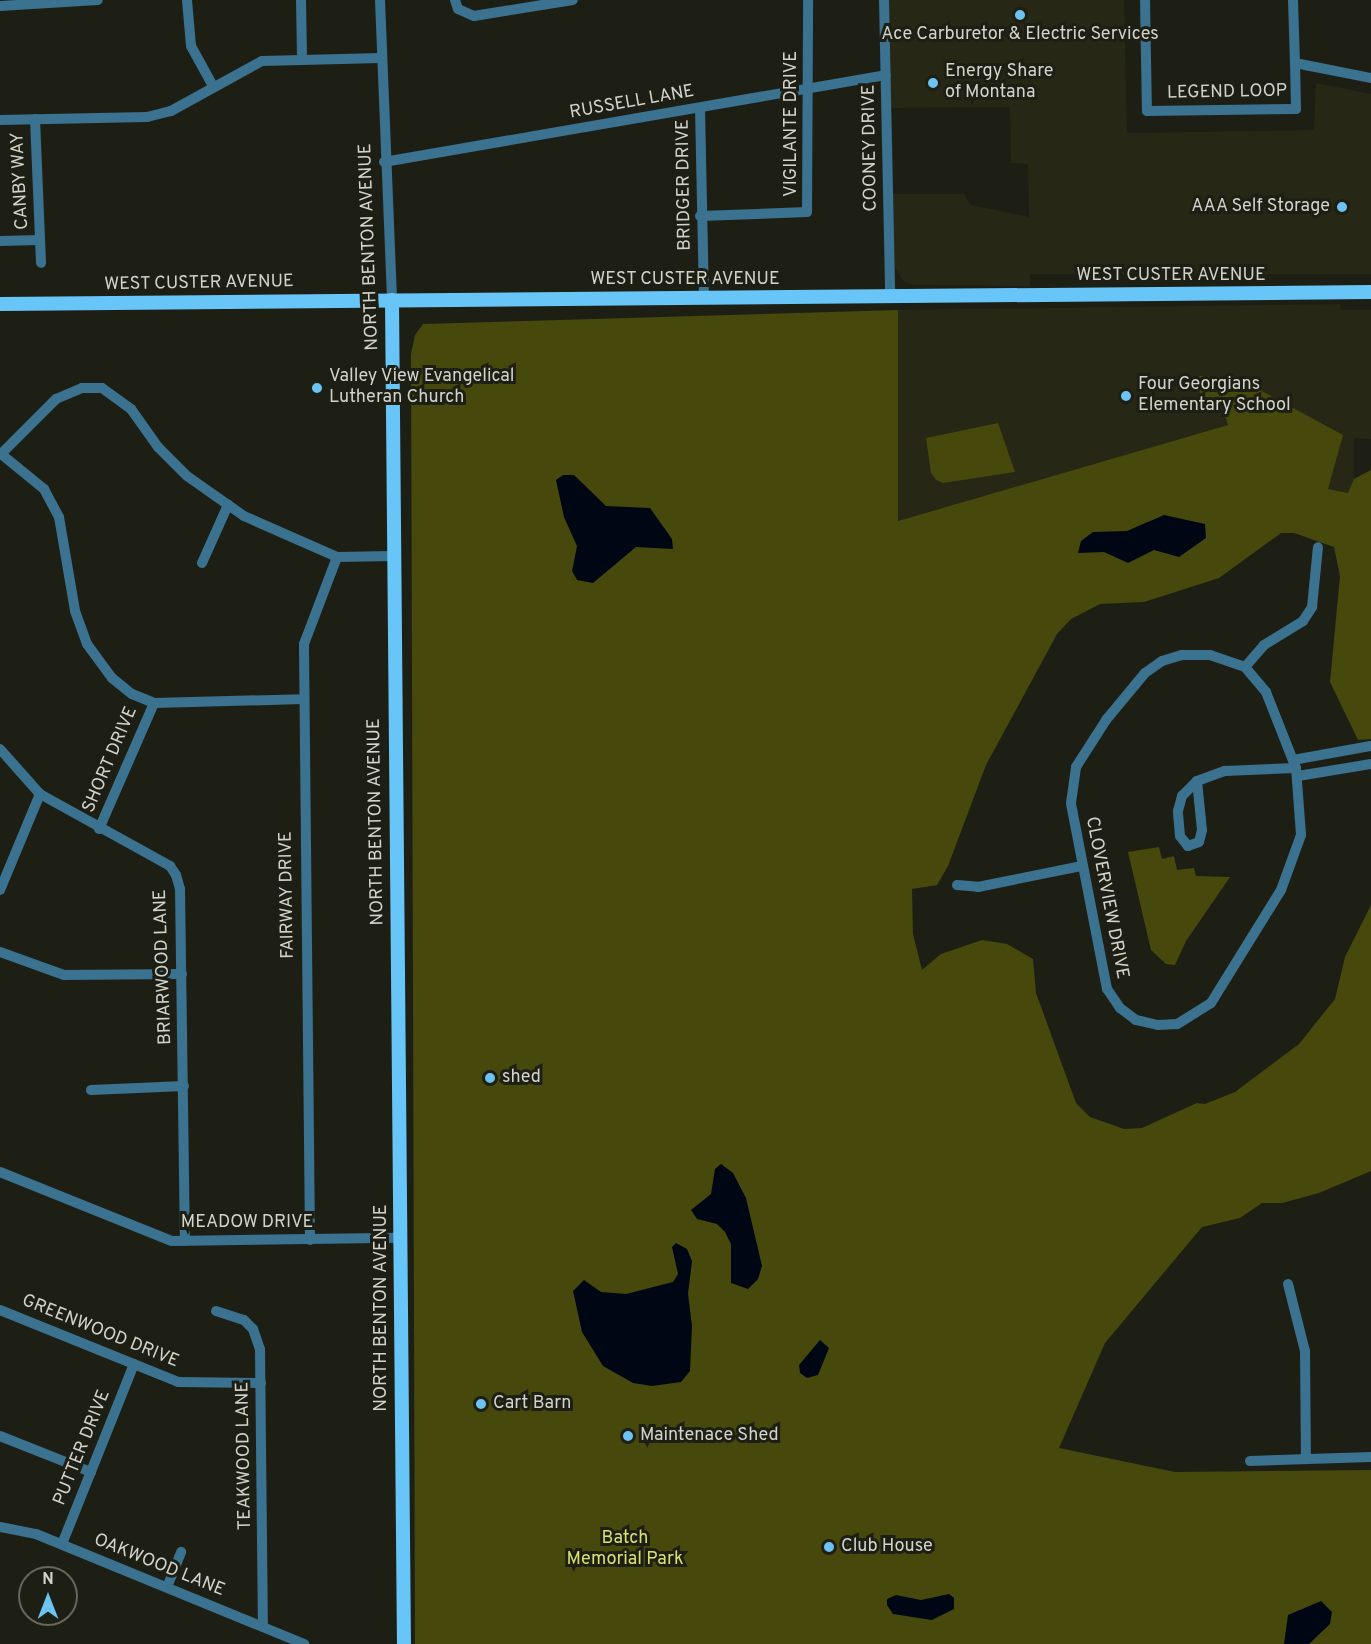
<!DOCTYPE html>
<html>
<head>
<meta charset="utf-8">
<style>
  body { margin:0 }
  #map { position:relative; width:1371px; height:1644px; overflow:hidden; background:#1e1f14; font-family:Overpass,sans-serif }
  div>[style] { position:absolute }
  .built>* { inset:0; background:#262715 }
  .green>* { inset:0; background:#47480c }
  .water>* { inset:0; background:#000714 }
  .minor>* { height:10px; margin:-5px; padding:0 5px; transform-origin:5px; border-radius:5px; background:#3a7290 }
  .major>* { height:14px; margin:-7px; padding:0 7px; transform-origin:7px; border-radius:7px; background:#68c5f7 }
  .dots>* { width:16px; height:16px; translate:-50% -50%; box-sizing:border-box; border:3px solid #1e1f14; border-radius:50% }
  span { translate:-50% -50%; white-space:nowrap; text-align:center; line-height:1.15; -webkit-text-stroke:6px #1e1f14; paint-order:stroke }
  .poi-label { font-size:18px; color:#d2d3cb }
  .left { translate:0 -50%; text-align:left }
  .right { translate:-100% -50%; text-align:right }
  .street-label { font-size:18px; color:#d2d3cb }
  .park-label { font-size:18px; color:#dbe06e }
  .north { position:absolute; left:18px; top:1566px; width:60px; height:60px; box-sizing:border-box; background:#1e1f14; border:2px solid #66675d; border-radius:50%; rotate:0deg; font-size:16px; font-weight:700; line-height:24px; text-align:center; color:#d2d3cb }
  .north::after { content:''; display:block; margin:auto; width:21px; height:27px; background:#6cc3f2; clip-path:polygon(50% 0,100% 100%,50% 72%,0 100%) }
</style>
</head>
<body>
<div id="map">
  <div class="built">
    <i style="clip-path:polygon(884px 0,1124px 0,1127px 133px,1314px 130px,1316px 83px,1371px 94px,1371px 274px,1030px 274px,1030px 286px,913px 285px,903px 281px,893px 263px,892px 194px,964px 194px,971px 205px,1029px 217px,1028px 164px,1011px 163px,1010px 107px,890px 108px)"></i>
    <i style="clip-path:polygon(1340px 304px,1341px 310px,1371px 310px,1371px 439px,1354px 438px,1354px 479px,1348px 493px,1293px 483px,1228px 425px,898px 521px,898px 310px)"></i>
  </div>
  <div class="green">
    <i style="clip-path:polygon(898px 310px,898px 521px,1228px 425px,1219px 398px,1200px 400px,1199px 376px,1234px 376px,1343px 435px,1328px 489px,1348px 493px,1354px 479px,1371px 470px,1371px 739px,1358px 740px,1330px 682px,1340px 576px,1334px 547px,1294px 533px,1281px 533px,1219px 578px,1144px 602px,1100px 604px,1071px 619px,1057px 634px,986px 765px,948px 866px,937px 885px,912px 889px,913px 934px,922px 970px,941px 954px,982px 940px,1007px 944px,1033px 959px,1036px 993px,1076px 1103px,1090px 1117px,1124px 1129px,1142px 1128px,1197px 1103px,1205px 1104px,1235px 1092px,1299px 1044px,1335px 999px,1345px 957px,1371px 905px,1371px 1171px,1319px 1193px,1282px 1203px,1262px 1203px,1240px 1218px,1202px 1227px,1105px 1343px,1059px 1448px,1175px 1472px,1371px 1470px,1371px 1644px,415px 1644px,411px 354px,415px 335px,423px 324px)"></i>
    <i style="clip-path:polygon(998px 423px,1015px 472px,943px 483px,936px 480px,931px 473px,926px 438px)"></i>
    <i style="clip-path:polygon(1159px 847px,1162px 859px,1174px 856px,1177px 870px,1194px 868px,1196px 876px,1230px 877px,1186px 941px,1175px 965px,1166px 964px,1151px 950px,1128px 852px)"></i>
  </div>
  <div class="water">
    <i style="clip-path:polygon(563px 475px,574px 475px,606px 506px,650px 508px,672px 539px,673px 549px,636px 547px,593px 583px,577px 580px,572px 571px,577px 546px,564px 517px,556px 480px)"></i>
    <i style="clip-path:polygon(1164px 515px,1205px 524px,1206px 538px,1179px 557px,1154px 550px,1128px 563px,1104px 552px,1078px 553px,1081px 541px,1093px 532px,1127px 531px)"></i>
    <i style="clip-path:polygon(721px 1164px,733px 1173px,746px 1198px,762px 1266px,758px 1279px,748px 1289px,731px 1283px,731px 1244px,725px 1232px,717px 1224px,697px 1219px,691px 1210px,711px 1194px,715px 1169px)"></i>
    <i style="clip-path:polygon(676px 1243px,687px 1249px,692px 1261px,688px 1294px,692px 1326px,690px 1371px,681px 1382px,652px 1386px,633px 1383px,603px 1366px,582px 1332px,573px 1291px,584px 1280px,601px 1292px,626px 1294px,673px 1282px,678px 1274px,672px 1247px)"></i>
    <i style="clip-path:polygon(820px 1340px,829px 1348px,818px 1375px,807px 1378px,800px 1373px,799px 1365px)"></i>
    <i style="clip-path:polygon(949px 1594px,954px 1598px,954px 1609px,932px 1620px,893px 1614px,887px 1605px,887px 1599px,896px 1595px,921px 1600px)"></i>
    <i style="clip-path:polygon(1321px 1601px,1332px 1612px,1330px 1624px,1309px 1644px,1284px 1644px,1288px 1615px)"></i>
  </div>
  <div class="minor">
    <i style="left:187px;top:0;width:46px;rotate:85deg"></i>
    <i style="left:191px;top:46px;width:46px;rotate:61.2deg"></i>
    <i style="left:301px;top:0;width:58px;rotate:89deg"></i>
    <i style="left:380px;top:0;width:300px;rotate:87.7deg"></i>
    <i style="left:455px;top:0;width:9px;rotate:72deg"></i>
    <i style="left:458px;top:9px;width:17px;rotate:24deg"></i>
    <i style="left:474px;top:16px;width:100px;rotate:-9.2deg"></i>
    <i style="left:884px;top:0;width:296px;rotate:88.8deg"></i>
    <i style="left:1145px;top:0;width:111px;rotate:89deg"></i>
    <i style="left:1147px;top:111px;width:149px;rotate:-0.8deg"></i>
    <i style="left:1296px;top:109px;width:46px;rotate:-91.2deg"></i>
    <i style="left:1295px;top:63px;width:77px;rotate:11.2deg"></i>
    <i style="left:1293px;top:0;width:63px;rotate:88.2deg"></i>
    <i style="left:0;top:6px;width:98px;rotate:-3.5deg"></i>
    <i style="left:700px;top:108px;width:190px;rotate:88.8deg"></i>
    <i style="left:35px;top:119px;width:144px;rotate:87.6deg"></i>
    <i style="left:0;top:120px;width:147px;rotate:-1.2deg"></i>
    <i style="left:147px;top:117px;width:25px;rotate:-14deg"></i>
    <i style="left:171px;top:111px;width:104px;rotate:-28.8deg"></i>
    <i style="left:262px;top:61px;width:119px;rotate:-1.4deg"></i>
    <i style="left:384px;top:162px;width:509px;rotate:-9.83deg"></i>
    <i style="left:700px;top:216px;width:107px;rotate:-2.1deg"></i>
    <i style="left:807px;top:212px;width:212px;rotate:-89.7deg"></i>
    <i style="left:0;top:241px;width:40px;rotate:-1.4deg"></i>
    <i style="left:0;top:453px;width:57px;rotate:39.3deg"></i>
    <i style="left:44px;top:489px;width:32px;rotate:62deg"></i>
    <i style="left:59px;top:517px;width:95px;rotate:80.3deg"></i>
    <i style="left:75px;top:611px;width:35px;rotate:70deg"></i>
    <i style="left:87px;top:644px;width:42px;rotate:53.7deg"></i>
    <i style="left:112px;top:678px;width:26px;rotate:39deg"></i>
    <i style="left:132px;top:694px;width:24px;rotate:22deg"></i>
    <i style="left:154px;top:703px;width:148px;rotate:-1.5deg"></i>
    <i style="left:1px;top:454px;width:78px;rotate:-45deg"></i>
    <i style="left:56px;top:399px;width:28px;rotate:-23deg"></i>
    <i style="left:82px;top:388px;width:20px"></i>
    <i style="left:102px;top:388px;width:36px;rotate:36deg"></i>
    <i style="left:131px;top:409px;width:47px;rotate:54.6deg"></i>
    <i style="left:158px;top:447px;width:41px;rotate:45deg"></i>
    <i style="left:187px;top:476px;width:70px;rotate:35.1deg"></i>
    <i style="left:244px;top:516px;width:102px;rotate:23.8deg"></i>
    <i style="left:337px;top:557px;width:55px;rotate:-1deg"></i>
    <i style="left:202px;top:563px;width:64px;rotate:-65.9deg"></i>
    <i style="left:1182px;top:655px;width:28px"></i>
    <i style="left:1210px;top:655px;width:37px;rotate:19deg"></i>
    <i style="left:1245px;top:667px;width:33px;rotate:50deg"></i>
    <i style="left:1266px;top:692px;width:82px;rotate:68.5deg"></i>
    <i style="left:1296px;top:768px;width:67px;rotate:85.7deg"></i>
    <i style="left:1301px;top:835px;width:59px;rotate:110deg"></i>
    <i style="left:1281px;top:890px;width:133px;rotate:121.8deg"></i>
    <i style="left:1211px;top:1003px;width:40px;rotate:148deg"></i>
    <i style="left:1177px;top:1024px;width:19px;rotate:177deg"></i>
    <i style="left:1158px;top:1025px;width:23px;rotate:-167deg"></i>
    <i style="left:1136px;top:1020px;width:20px;rotate:-143deg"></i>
    <i style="left:1120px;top:1008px;width:23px;rotate:-124deg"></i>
    <i style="left:1107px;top:989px;width:189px;rotate:-101deg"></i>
    <i style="left:1071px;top:803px;width:36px;rotate:-82deg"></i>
    <i style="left:1076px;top:767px;width:56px;rotate:-57.4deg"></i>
    <i style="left:1106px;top:720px;width:61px;rotate:-50.3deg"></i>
    <i style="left:1145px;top:673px;width:21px;rotate:-35deg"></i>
    <i style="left:1162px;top:661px;width:21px;rotate:-17deg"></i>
    <i style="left:1245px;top:667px;width:29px;rotate:-49deg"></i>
    <i style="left:1264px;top:645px;width:46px;rotate:-31.6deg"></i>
    <i style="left:1303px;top:621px;width:17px;rotate:-57deg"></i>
    <i style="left:1312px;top:607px;width:60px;rotate:-84.3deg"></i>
    <i style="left:0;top:749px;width:60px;rotate:48.4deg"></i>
    <i style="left:40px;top:794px;width:149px;rotate:29deg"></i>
    <i style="left:170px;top:866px;width:11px;rotate:56deg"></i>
    <i style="left:176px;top:875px;width:15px;rotate:74deg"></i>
    <i style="left:180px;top:889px;width:352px;rotate:89.2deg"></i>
    <i style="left:1293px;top:760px;width:79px;rotate:-10.2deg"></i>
    <i style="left:1298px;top:776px;width:74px;rotate:-9.3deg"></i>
    <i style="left:1197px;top:781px;width:49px;rotate:84.2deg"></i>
    <i style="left:1202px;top:830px;width:12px;rotate:104deg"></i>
    <i style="left:1199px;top:842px;width:12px;rotate:160deg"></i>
    <i style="left:1188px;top:846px;width:13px;rotate:-129deg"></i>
    <i style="left:1180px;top:836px;width:25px;rotate:-95deg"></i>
    <i style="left:1178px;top:811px;width:16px;rotate:-75deg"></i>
    <i style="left:1182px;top:796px;width:21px;rotate:-45deg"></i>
    <i style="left:1197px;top:781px;width:30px;rotate:-20deg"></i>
    <i style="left:1225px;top:771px;width:71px;rotate:-2.4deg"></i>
    <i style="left:99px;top:829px;width:137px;rotate:-66.4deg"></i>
    <i style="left:957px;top:885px;width:21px;rotate:5deg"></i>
    <i style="left:978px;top:887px;width:105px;rotate:-11.5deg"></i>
    <i style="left:0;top:890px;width:104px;rotate:-67.4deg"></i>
    <i style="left:0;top:952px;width:68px;rotate:19.8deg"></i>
    <i style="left:64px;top:975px;width:118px;rotate:-0.5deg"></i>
    <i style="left:91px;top:1090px;width:93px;rotate:-2.5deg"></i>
    <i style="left:0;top:1172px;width:185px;rotate:21.9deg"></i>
    <i style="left:172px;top:1241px;width:228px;rotate:-0.8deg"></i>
    <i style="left:310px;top:1240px;width:596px;rotate:-90.58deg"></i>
    <i style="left:304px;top:644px;width:93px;rotate:-69.2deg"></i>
    <i style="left:1288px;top:1284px;width:69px;rotate:75.8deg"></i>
    <i style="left:1305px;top:1351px;width:108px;rotate:89.5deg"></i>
    <i style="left:0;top:1310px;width:192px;rotate:22deg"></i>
    <i style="left:178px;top:1382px;width:83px;rotate:0.7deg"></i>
    <i style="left:216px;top:1311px;width:29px;rotate:18deg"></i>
    <i style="left:244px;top:1320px;width:13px;rotate:45deg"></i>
    <i style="left:253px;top:1329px;width:21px;rotate:71deg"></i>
    <i style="left:260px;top:1349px;width:278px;rotate:89.4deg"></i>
    <i style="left:0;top:1436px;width:98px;rotate:21.6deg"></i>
    <i style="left:1250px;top:1461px;width:121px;rotate:-1.9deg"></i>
    <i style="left:0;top:1527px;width:37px;rotate:11deg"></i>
    <i style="left:36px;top:1534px;width:290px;rotate:22.3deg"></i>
    <i style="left:62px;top:1544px;width:194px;rotate:-68.2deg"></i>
    <i style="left:167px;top:1587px;width:38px;rotate:-68deg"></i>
  </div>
  <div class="major">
    <i style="left:392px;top:300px;width:1344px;rotate:89.49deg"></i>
    <i style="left:0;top:304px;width:1371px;rotate:-0.5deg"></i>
  </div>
  <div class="dots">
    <i style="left:1020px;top:15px;background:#6cc3f2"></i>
    <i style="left:933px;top:83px;background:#6cc3f2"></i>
    <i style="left:1342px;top:207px;background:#6cc3f2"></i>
    <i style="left:317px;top:388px;background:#6cc3f2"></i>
    <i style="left:1126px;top:396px;background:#6cc3f2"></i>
    <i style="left:490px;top:1078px;background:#6cc3f2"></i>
    <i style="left:481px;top:1404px;background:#6cc3f2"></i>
    <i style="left:628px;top:1436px;background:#6cc3f2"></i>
    <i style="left:829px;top:1547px;background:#6cc3f2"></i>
  </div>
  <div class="poi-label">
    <span style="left:1020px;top:35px">Ace Carburetor &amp; Electric Services</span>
    <span class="left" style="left:945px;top:83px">Energy Share<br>of Montana</span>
    <span class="right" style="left:1330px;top:207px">AAA Self Storage</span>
    <span class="left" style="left:329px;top:388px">Valley View Evangelical<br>Lutheran Church</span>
    <span class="left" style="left:1138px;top:396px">Four Georgians<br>Elementary School</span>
    <span class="left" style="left:502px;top:1078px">shed</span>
    <span class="left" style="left:493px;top:1404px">Cart Barn</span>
    <span class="left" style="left:640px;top:1436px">Maintenace Shed</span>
    <span class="left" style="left:841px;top:1547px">Club House</span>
  </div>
  <div class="street-label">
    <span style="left:1227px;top:93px;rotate:-1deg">LEGEND LOOP</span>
    <span style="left:632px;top:103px;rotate:-10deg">RUSSELL LANE</span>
    <span style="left:792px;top:124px;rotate:-90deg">VIGILANTE DRIVE</span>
    <span style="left:871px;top:148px;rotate:-91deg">COONEY DRIVE</span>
    <span style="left:21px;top:181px;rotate:-93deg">CANBY WAY</span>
    <span style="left:685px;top:185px;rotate:-91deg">BRIDGER DRIVE</span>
    <span style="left:370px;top:247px;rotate:-92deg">NORTH BENTON AVENUE</span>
    <span style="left:1171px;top:276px">WEST CUSTER AVENUE</span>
    <span style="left:685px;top:280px">WEST CUSTER AVENUE</span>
    <span style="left:199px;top:284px;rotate:-1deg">WEST CUSTER AVENUE</span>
    <span style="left:111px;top:760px;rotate:-67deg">SHORT DRIVE</span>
    <span style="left:377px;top:822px;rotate:-91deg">NORTH BENTON AVENUE</span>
    <span style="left:288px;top:895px;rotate:-91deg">FAIRWAY DRIVE</span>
    <span style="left:1106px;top:898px;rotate:79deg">CLOVERVIEW DRIVE</span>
    <span style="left:164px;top:967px;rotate:-92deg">BRIARWOOD LANE</span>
    <span style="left:247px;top:1223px">MEADOW DRIVE</span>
    <span style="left:382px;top:1308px;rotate:-90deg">NORTH BENTON AVENUE</span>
    <span style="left:100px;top:1332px;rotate:22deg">GREENWOOD DRIVE</span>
    <span style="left:83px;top:1448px;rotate:-68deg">PUTTER DRIVE</span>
    <span style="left:245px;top:1456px;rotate:-91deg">TEAKWOOD LANE</span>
    <span style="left:159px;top:1566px;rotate:22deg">OAKWOOD LANE</span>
  </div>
  <div class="park-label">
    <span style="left:625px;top:1550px">Batch<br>Memorial Park</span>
  </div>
  <div class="north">N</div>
</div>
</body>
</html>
